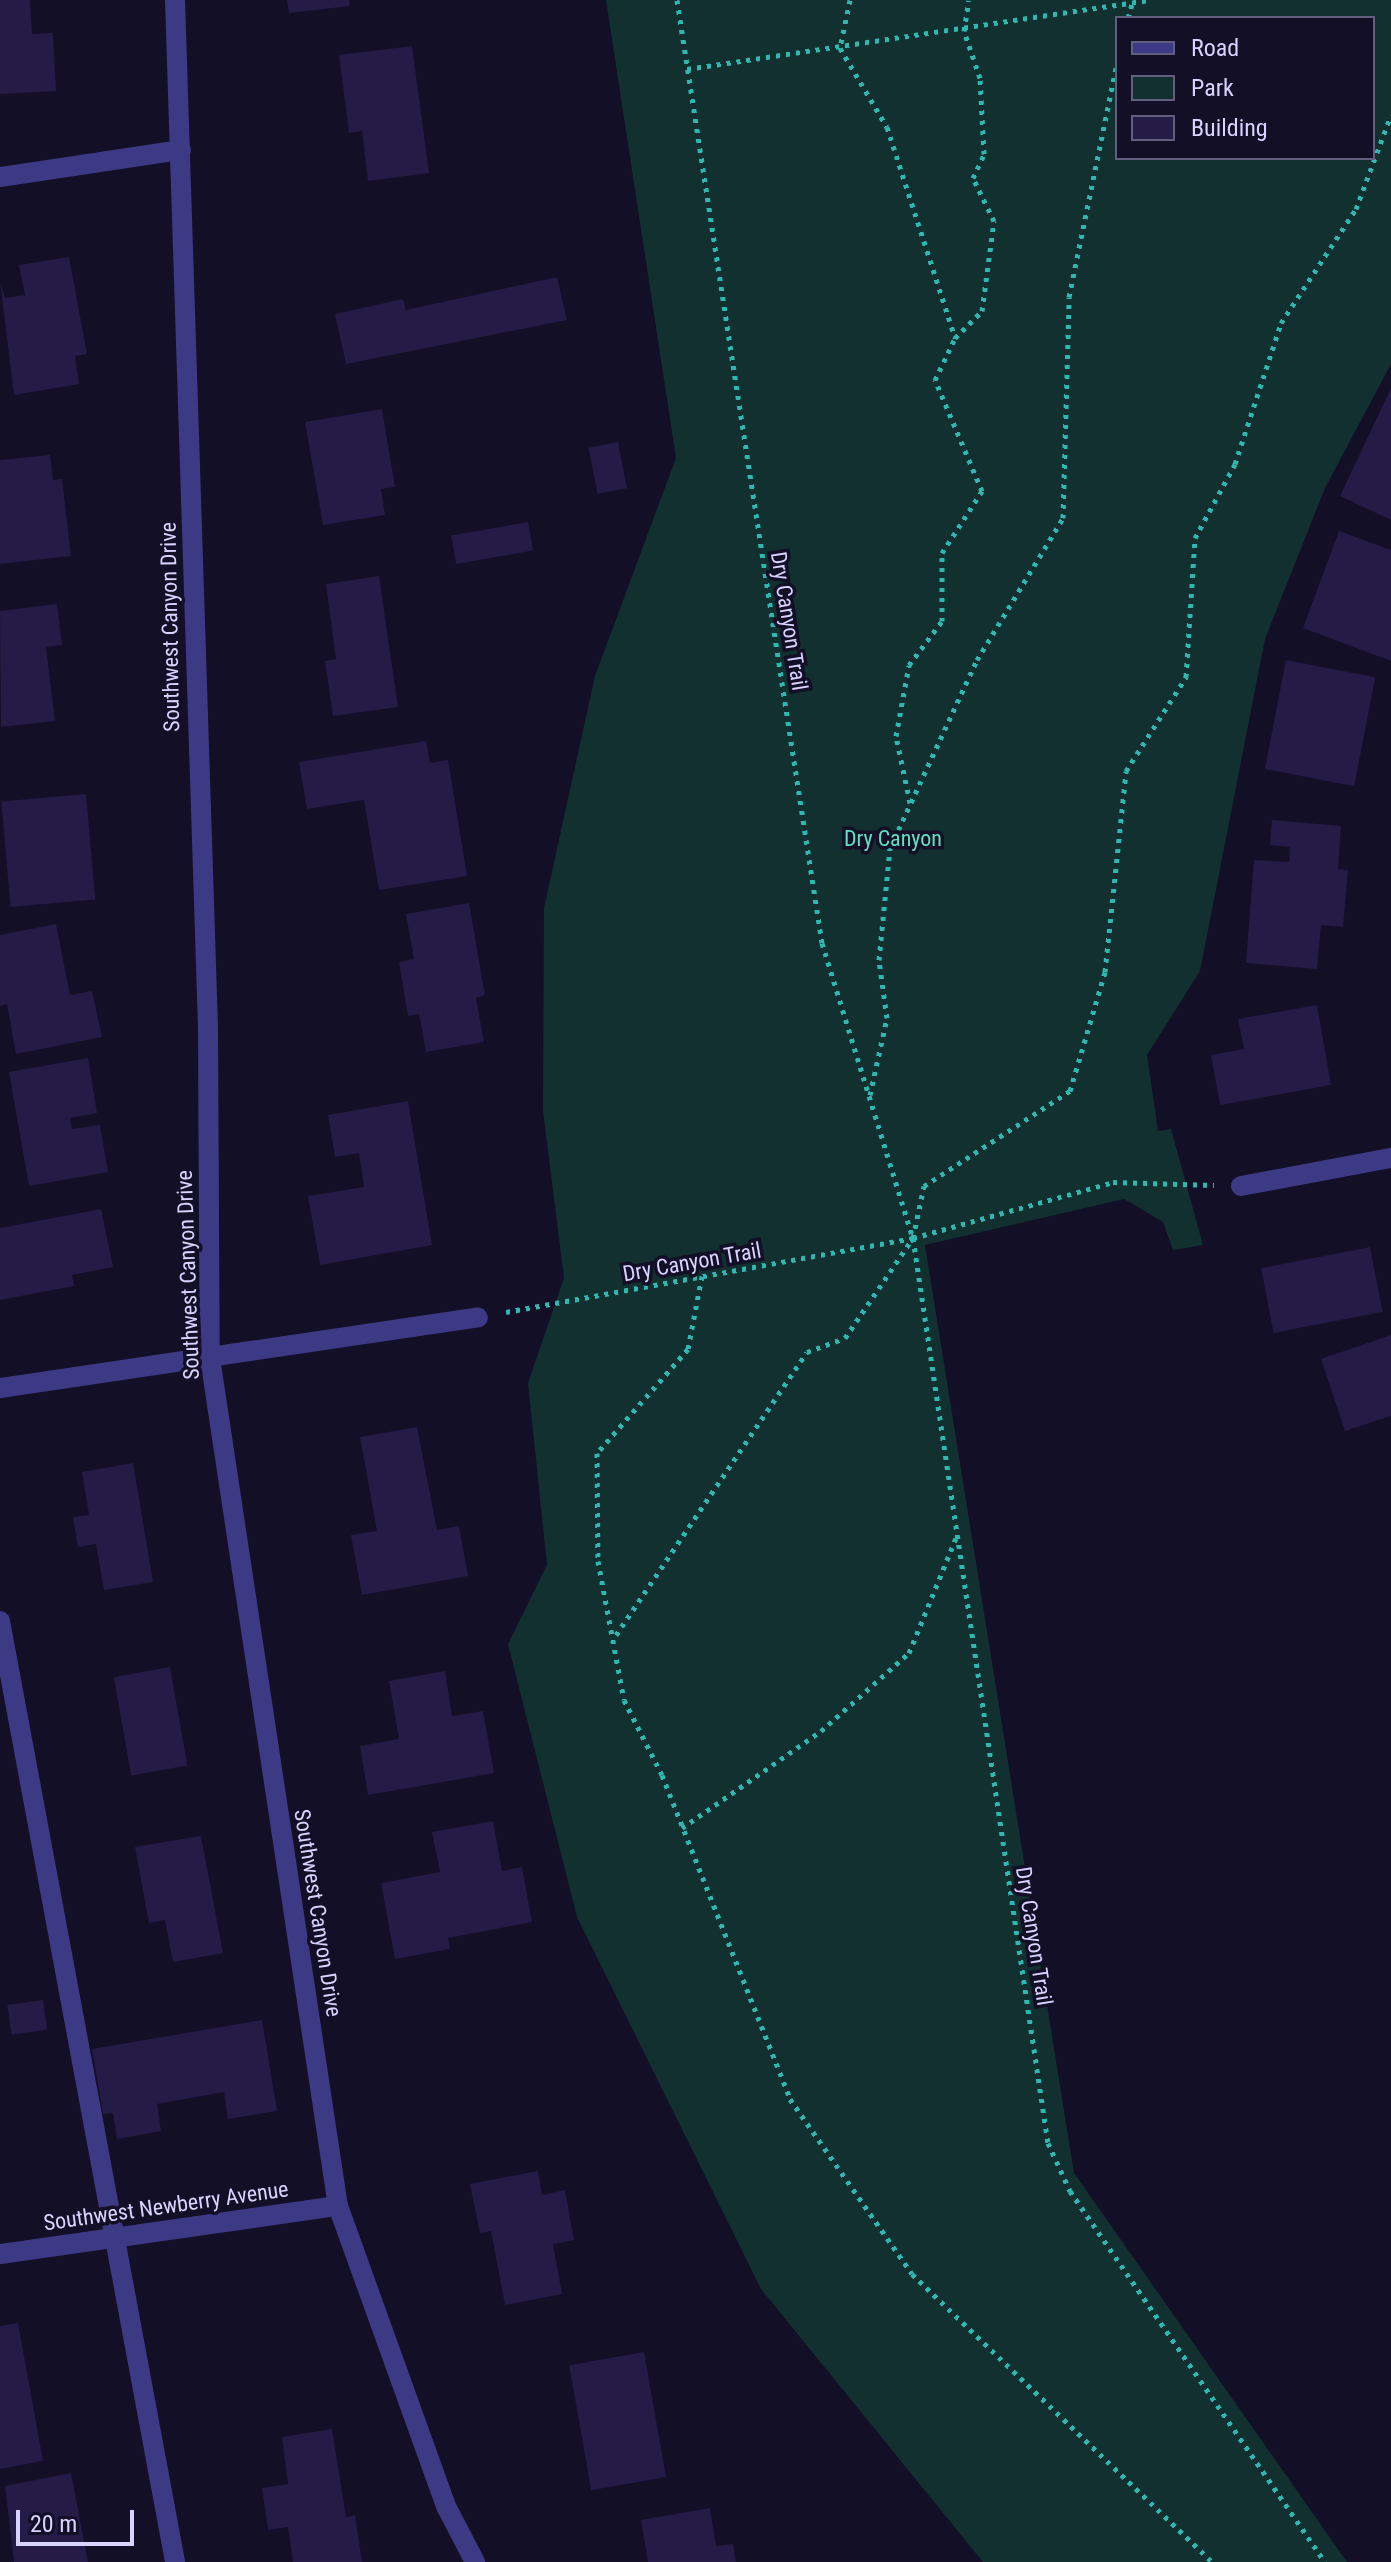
<!DOCTYPE html>
<html>
<head>
<meta charset="utf-8">
<style>
  body { margin:0 }
  #map { position:relative; width:1391px; height:2562px; overflow:hidden; background:#130f26; font-family:"Roboto Condensed",sans-serif }
  div>[style] { position:absolute }
  .green>* { inset:0; background:#12302f }
  .building>* { inset:0; background:#241b47; transform-origin:0 0 }
  .path>* { height:5px; margin-top:-2.5px; transform-origin:0; background:repeating-linear-gradient(90deg,#2fb8b0 0 4px,transparent 0 10px) }
  .minor>* { height:20px; margin:-10px; padding:0 10px; transform-origin:10px; border-radius:10px; background:#3d3a85 }
  span { translate:-50% -50%; white-space:nowrap; text-align:center; line-height:1.15; -webkit-text-stroke:7px #130f26; paint-order:stroke }
  .street-label { font-size:22px; color:#d9d4ff }
  .park-label { font-size:22px; color:#5fe0c0 }
  .legend { position:absolute; left:1115px; top:16px; width:260px; height:144px; box-sizing:border-box; background:#130f26; border:2px solid #625e7d; margin:0; padding:10px 14px; list-style:none; font-size:24px; color:#d9d4ff }
  .legend li { display:flex; align-items:center; gap:16px; height:40px }
  .legend b { width:40px; border:2px solid #625e7d }
  .scale { position:absolute; left:16px; top:2510px; width:118px; height:36px; box-sizing:border-box; border:4px solid #d9d4ff; border-top:0; padding-left:10px; font-size:24px; line-height:28px; white-space:nowrap; color:#d9d4ff; -webkit-text-stroke:6px #130f26; paint-order:stroke }
</style>
</head>
<body>
<div id="map">
  <div class="green">
    <i style="clip-path:polygon(evenodd,606px 0,1391px 0,1391px 364px,1325px 488px,1265px 639px,1200px 971px,1147px 1055px,1158px 1131px,1171px 1129px,1203px 1245px,1173px 1250px,1163px 1222px,1124px 1199px,925px 1245px,1074px 2173px,1347px 2562px,983px 2562px,761px 2289px,577px 1917px,508px 1644px,547px 1565px,528px 1383px,564px 1278px,543px 1111px,544px 908px,595px 676px,676px 458px,606px 0,1117px 18px,1373px 18px,1373px 158px,1117px 158px,1117px 18px)"></i>
  </div>
  <div class="building">
    <i style="clip-path:polygon(0 0,30px 0,32px 34px,53px 33px,56px 91px,0 94px)"></i>
    <i style="clip-path:polygon(287px 0,349px 0,350px 6px,289px 13px)"></i>
    <i style="clip-path:polygon(412px 46px,429px 173px,368px 181px,362px 131px,349px 133px,339px 55px)"></i>
    <i style="clip-path:polygon(69px 257px,87px 354px,75px 356px,79px 384px,14px 395px,0 281px,5px 298px,25px 295px,19px 265px)"></i>
    <i style="clip-path:polygon(557px 277px,567px 320px,346px 364px,335px 314px,403px 299px,406px 310px)"></i>
    <i style="clip-path:polygon(1391px 388px,1391px 520px,1340px 496px)"></i>
    <i style="clip-path:polygon(382px 409px,395px 487px,381px 489px,385px 515px,323px 525px,305px 422px)"></i>
    <i style="left:618px;top:442px;width:47px;height:30px;rotate:79deg"></i>
    <i style="clip-path:polygon(50px 455px,53px 480px,62px 479px,71px 556px,0 564px,0 460px)"></i>
    <i style="left:528px;top:522px;width:29px;height:78px;rotate:80deg"></i>
    <i style="clip-path:polygon(1339px 531px,1391px 550px,1391px 661px,1303px 628px)"></i>
    <i style="clip-path:polygon(379px 576px,398px 707px,333px 716px,325px 661px,336px 659px,326px 584px)"></i>
    <i style="clip-path:polygon(57px 604px,62px 645px,46px 647px,55px 721px,1px 727px,0 611px)"></i>
    <i style="left:1286px;top:660px;width:91px;height:111px;rotate:11deg"></i>
    <i style="clip-path:polygon(426px 741px,430px 763px,448px 760px,467px 876px,379px 890px,364px 800px,307px 809px,299px 762px)"></i>
    <i style="left:86px;top:794px;width:106px;height:85px;rotate:85deg"></i>
    <i style="clip-path:polygon(1272px 820px,1341px 826px,1338px 869px,1348px 870px,1343px 927px,1321px 925px,1317px 969px,1246px 963px,1254px 860px,1289px 862px,1290px 847px,1270px 845px)"></i>
    <i style="clip-path:polygon(469px 903px,485px 995px,476px 998px,484px 1042px,426px 1052px,419px 1014px,408px 1016px,399px 962px,414px 959px,406px 914px)"></i>
    <i style="clip-path:polygon(56px 924px,70px 995px,92px 991px,102px 1037px,16px 1054px,7px 1004px,0 1006px,0 935px)"></i>
    <i style="clip-path:polygon(1317px 1005px,1331px 1085px,1220px 1105px,1211px 1055px,1244px 1049px,1238px 1019px)"></i>
    <i style="clip-path:polygon(88px 1058px,97px 1113px,70px 1118px,72px 1129px,100px 1125px,108px 1172px,29px 1186px,9px 1072px)"></i>
    <i style="clip-path:polygon(408px 1101px,432px 1245px,320px 1265px,308px 1196px,364px 1187px,359px 1153px,335px 1157px,328px 1115px)"></i>
    <i style="clip-path:polygon(101px 1209px,113px 1267px,72px 1275px,74px 1286px,0 1300px,0 1228px)"></i>
    <i style="left:1370px;top:1247px;width:66px;height:111px;rotate:79deg"></i>
    <i style="clip-path:polygon(1391px 1335px,1391px 1416px,1345px 1431px,1321px 1359px)"></i>
    <i style="clip-path:polygon(417px 1427px,437px 1530px,459px 1526px,468px 1576px,362px 1595px,351px 1535px,377px 1531px,360px 1437px)"></i>
    <i style="clip-path:polygon(133px 1463px,153px 1582px,104px 1590px,96px 1544px,78px 1547px,73px 1517px,89px 1515px,82px 1472px)"></i>
    <i style="left:170px;top:1667px;width:100px;height:57px;rotate:80deg"></i>
    <i style="clip-path:polygon(445px 1671px,452px 1716px,483px 1711px,494px 1773px,368px 1795px,360px 1746px,399px 1739px,389px 1681px)"></i>
    <i style="clip-path:polygon(493px 1821px,502px 1871px,522px 1867px,532px 1922px,448px 1938px,450px 1949px,395px 1959px,381px 1883px,440px 1872px,432px 1832px)"></i>
    <i style="clip-path:polygon(201px 1836px,223px 1953px,173px 1962px,165px 1920px,149px 1923px,135px 1847px)"></i>
    <i style="left:43px;top:2000px;width:30px;height:36px;rotate:82deg"></i>
    <i style="clip-path:polygon(262px 2020px,277px 2111px,228px 2119px,224px 2092px,157px 2104px,161px 2131px,117px 2139px,113px 2113px,103px 2114px,92px 2049px)"></i>
    <i style="clip-path:polygon(538px 2171px,542px 2195px,565px 2190px,574px 2240px,553px 2244px,562px 2294px,505px 2305px,491px 2231px,480px 2233px,470px 2184px)"></i>
    <i style="clip-path:polygon(18px 2323px,43px 2461px,0 2469px,0 2326px)"></i>
    <i style="left:644px;top:2352px;width:127px;height:76px;rotate:80deg"></i>
    <i style="clip-path:polygon(332px 2429px,346px 2517px,355px 2515px,362px 2562px,293px 2562px,288px 2527px,268px 2530px,262px 2488px,288px 2484px,282px 2437px)"></i>
    <i style="clip-path:polygon(71px 2473px,88px 2562px,14px 2562px,5px 2486px)"></i>
    <i style="clip-path:polygon(710px 2508px,716px 2546px,733px 2544px,736px 2562px,648px 2562px,641px 2520px)"></i>
  </div>
  <div class="path">
    <i style="left:677px;top:0;width:954px;rotate:81.26deg"></i>
    <i style="left:822px;top:943px;width:309px;rotate:72.9deg"></i>
    <i style="left:913px;top:1238px;width:915px;rotate:81.52deg"></i>
    <i style="left:1048px;top:2143px;width:53px;rotate:65.4deg"></i>
    <i style="left:1070px;top:2191px;width:450px;rotate:55.5deg"></i>
    <i style="left:850px;top:0;width:49px;rotate:101.8deg"></i>
    <i style="left:840px;top:48px;width:92px;rotate:59.3deg"></i>
    <i style="left:887px;top:127px;width:222px;rotate:72.1deg"></i>
    <i style="left:1128px;top:18px;width:18px;rotate:-74deg"></i>
    <i style="left:687px;top:69px;width:469px;rotate:-8.5deg"></i>
    <i style="left:910px;top:803px;width:68px;rotate:-101.8deg"></i>
    <i style="left:896px;top:736px;width:72px;rotate:-79.6deg"></i>
    <i style="left:909px;top:665px;width:55px;rotate:-53.1deg"></i>
    <i style="left:942px;top:621px;width:68px;rotate:-90deg"></i>
    <i style="left:942px;top:553px;width:74px;rotate:-57.2deg"></i>
    <i style="left:982px;top:491px;width:121px;rotate:-112.9deg"></i>
    <i style="left:935px;top:380px;width:47px;rotate:-64.5deg"></i>
    <i style="left:955px;top:338px;width:38px;rotate:-45deg"></i>
    <i style="left:982px;top:311px;width:91px;rotate:-82.4deg"></i>
    <i style="left:994px;top:221px;width:48px;rotate:-116deg"></i>
    <i style="left:973px;top:178px;width:26px;rotate:-65deg"></i>
    <i style="left:984px;top:154px;width:76px;rotate:-93deg"></i>
    <i style="left:980px;top:78px;width:50px;rotate:-108.8deg"></i>
    <i style="left:964px;top:31px;width:31px;rotate:-81deg"></i>
    <i style="left:870px;top:1095px;width:79px;rotate:-77.6deg"></i>
    <i style="left:887px;top:1018px;width:59px;rotate:-97.9deg"></i>
    <i style="left:879px;top:960px;width:113px;rotate:-84.4deg"></i>
    <i style="left:890px;top:848px;width:207px;rotate:-65.2deg"></i>
    <i style="left:977px;top:660px;width:166px;rotate:-58.8deg"></i>
    <i style="left:1063px;top:518px;width:221px;rotate:-88.4deg"></i>
    <i style="left:1069px;top:297px;width:238px;rotate:-78.4deg"></i>
    <i style="left:702px;top:1276px;width:74px;rotate:100.9deg"></i>
    <i style="left:688px;top:1349px;width:138px;rotate:131.2deg"></i>
    <i style="left:597px;top:1453px;width:108px;rotate:89.5deg"></i>
    <i style="left:598px;top:1561px;width:141px;rotate:79.4deg"></i>
    <i style="left:624px;top:1700px;width:84px;rotate:63.1deg"></i>
    <i style="left:662px;top:1775px;width:348px;rotate:68.4deg"></i>
    <i style="left:790px;top:2099px;width:213px;rotate:55.1deg"></i>
    <i style="left:912px;top:2274px;width:416px;rotate:43.8deg"></i>
    <i style="left:506px;top:1312px;width:414px;rotate:-10.3deg"></i>
    <i style="left:913px;top:1238px;width:208px;rotate:-15.6deg"></i>
    <i style="left:1113px;top:1182px;width:101px;rotate:1.7deg"></i>
    <i style="left:616px;top:1635px;width:341px;rotate:-56deg"></i>
    <i style="left:807px;top:1352px;width:40px;rotate:-20.2deg"></i>
    <i style="left:845px;top:1338px;width:121px;rotate:-55.8deg"></i>
    <i style="left:913px;top:1238px;width:53px;rotate:-78.1deg"></i>
    <i style="left:924px;top:1186px;width:174px;rotate:-33.1deg"></i>
    <i style="left:1070px;top:1091px;width:124px;rotate:-73.6deg"></i>
    <i style="left:1105px;top:972px;width:202px;rotate:-84deg"></i>
    <i style="left:1126px;top:771px;width:112px;rotate:-57.4deg"></i>
    <i style="left:1186px;top:677px;width:139px;rotate:-86.3deg"></i>
    <i style="left:1195px;top:538px;width:84px;rotate:-61.6deg"></i>
    <i style="left:1235px;top:464px;width:148px;rotate:-71.9deg"></i>
    <i style="left:1281px;top:323px;width:136px;rotate:-56.7deg"></i>
    <i style="left:1356px;top:209px;width:100px;rotate:-69.6deg"></i>
    <i style="left:682px;top:1828px;width:169px;rotate:-34.9deg"></i>
    <i style="left:821px;top:1731px;width:118px;rotate:-41.6deg"></i>
    <i style="left:909px;top:1653px;width:124px;rotate:-67.8deg"></i>
  </div>
  <div class="minor">
    <i style="left:175px;top:0;width:1029px;rotate:88.16deg"></i>
    <i style="left:208px;top:1028px;width:330px;rotate:89.7deg"></i>
    <i style="left:210px;top:1358px;width:858px;rotate:81.42deg"></i>
    <i style="left:338px;top:2206px;width:321px;rotate:70.2deg"></i>
    <i style="left:447px;top:2508px;width:61px;rotate:62.6deg"></i>
    <i style="left:0;top:177px;width:183px;rotate:-8.5deg"></i>
    <i style="left:1241px;top:1186px;width:153px;rotate:-10.6deg"></i>
    <i style="left:0;top:1388px;width:483px;rotate:-8.4deg"></i>
    <i style="left:0;top:1621px;width:957px;rotate:79.46deg"></i>
    <i style="left:0;top:2254px;width:341px;rotate:-8.1deg"></i>
  </div>
  <div class="street-label">
    <span style="left:789px;top:621px;rotate:81deg">Dry Canyon Trail</span>
    <span style="left:170px;top:627px;rotate:-91deg">Southwest Canyon Drive</span>
    <span style="left:692px;top:1262px;rotate:-10deg">Dry Canyon Trail</span>
    <span style="left:188px;top:1275px;rotate:-92deg">Southwest Canyon Drive</span>
    <span style="left:318px;top:1913px;rotate:81deg">Southwest Canyon Drive</span>
    <span style="left:1034px;top:1936px;rotate:81deg">Dry Canyon Trail</span>
    <span style="left:166px;top:2206px;rotate:-8deg">Southwest Newberry Avenue</span>
  </div>
  <div class="park-label">
    <span style="left:893px;top:839px">Dry Canyon</span>
  </div>
  <ul class="legend">
  <li><b style="height:10px;background:#3d3a85"></b>Road</li>
  <li><b style="height:22px;background:#12302f"></b>Park</li>
  <li><b style="height:22px;background:#241b47"></b>Building</li>
  </ul>
  <div class="scale">20 m</div>
</div>
</body>
</html>
